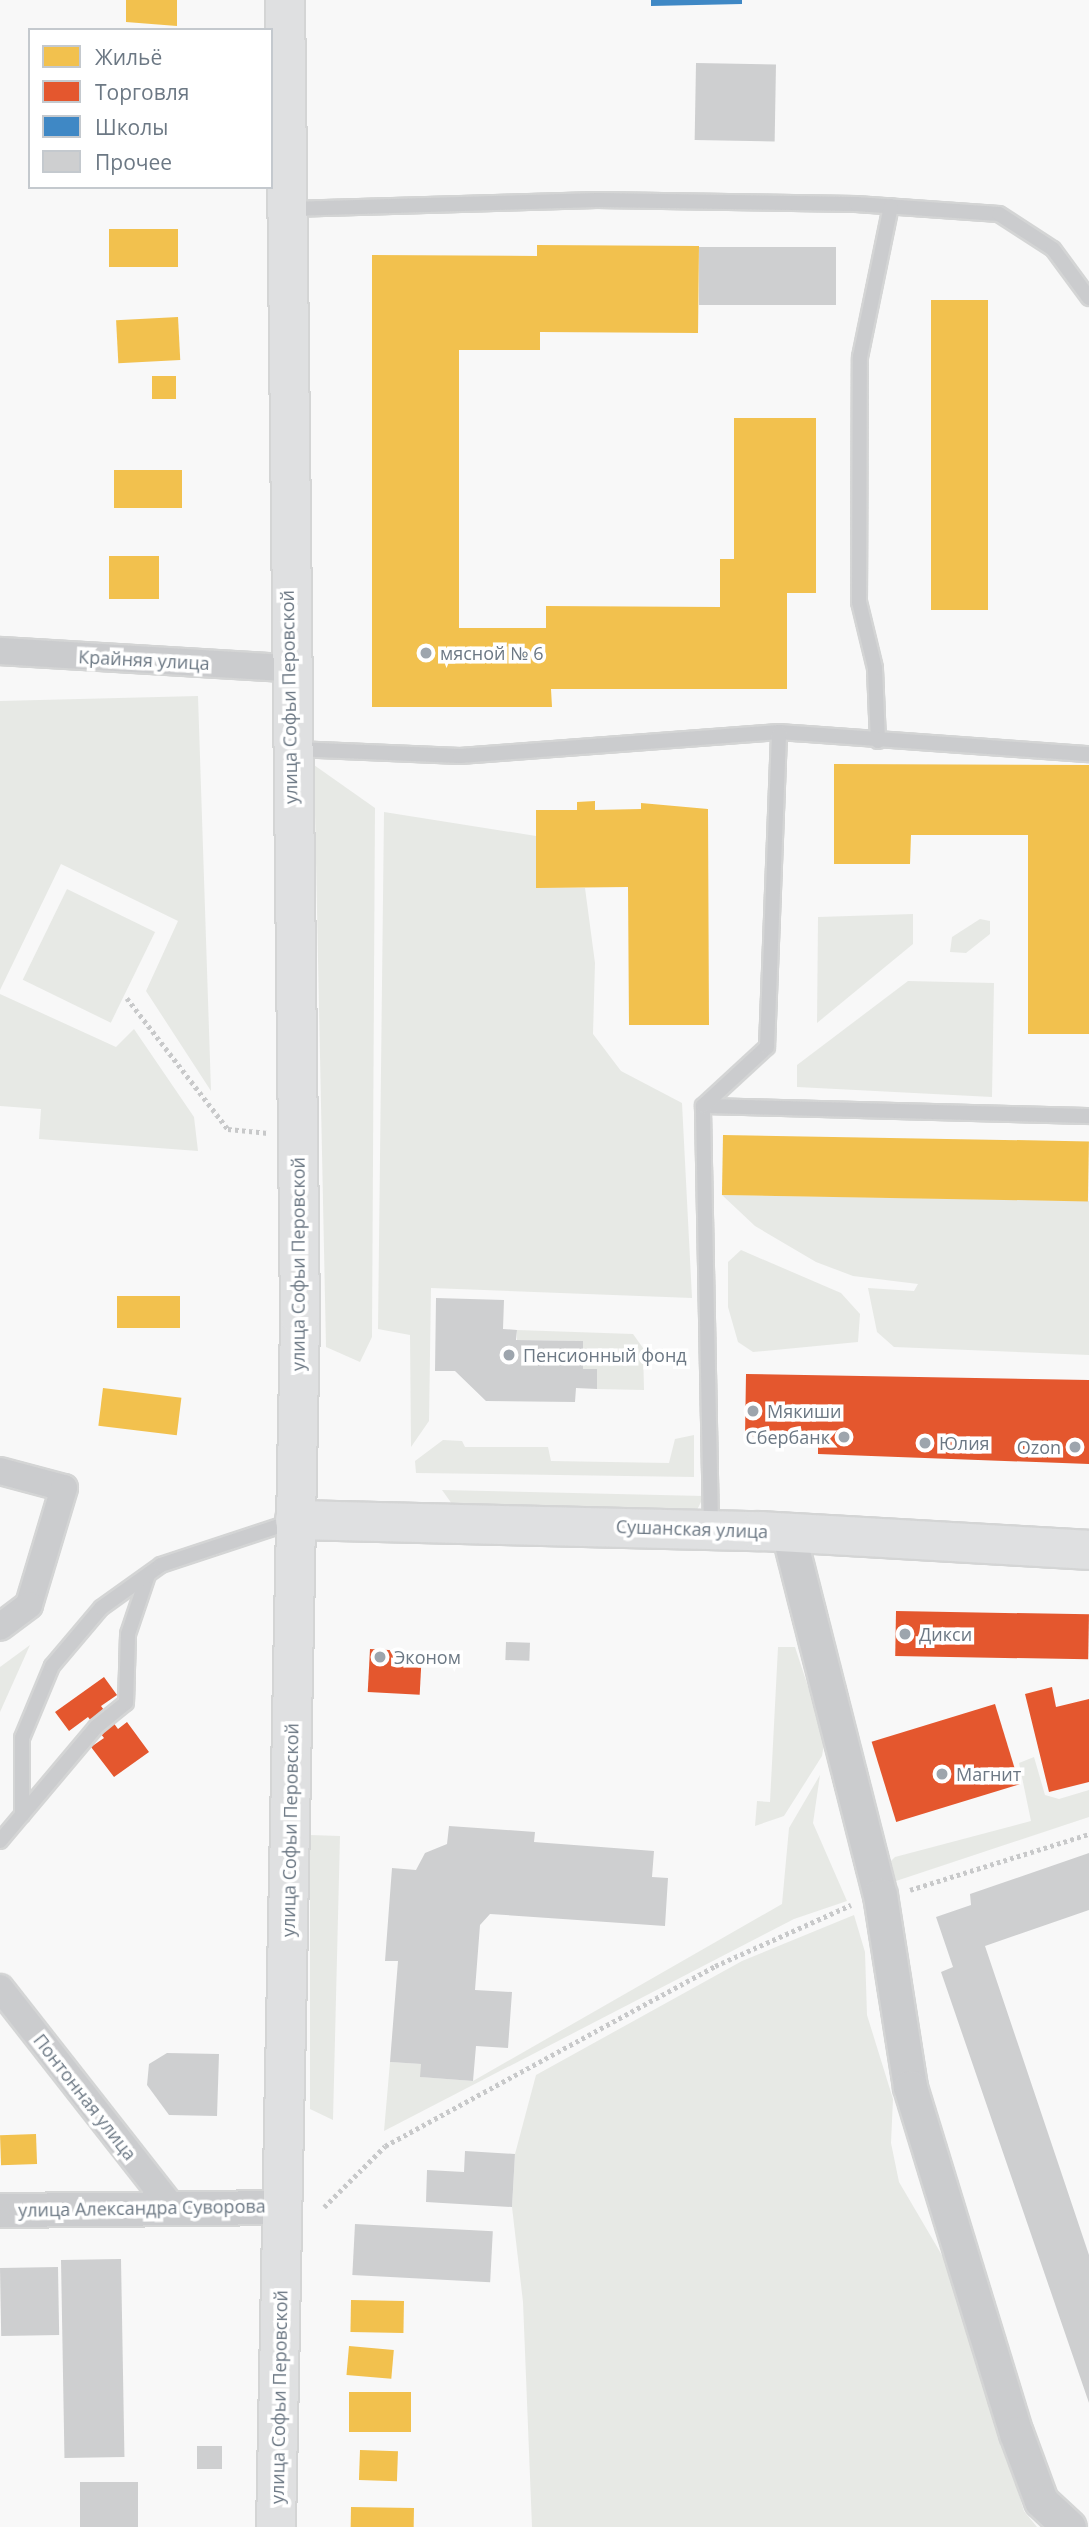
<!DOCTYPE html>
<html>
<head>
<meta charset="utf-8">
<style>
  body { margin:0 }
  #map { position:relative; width:1089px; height:2527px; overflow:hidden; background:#f8f8f8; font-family:"Open Sans",sans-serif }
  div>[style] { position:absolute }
  .green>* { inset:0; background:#e7e9e5; transform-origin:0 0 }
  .homes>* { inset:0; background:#f2c14e; transform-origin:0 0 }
  .shops>* { inset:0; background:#e4572e; transform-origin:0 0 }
  .schools>* { inset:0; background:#3f88c5 }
  .building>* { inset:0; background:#cecfd0; transform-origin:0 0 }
  .path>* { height:4.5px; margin-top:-2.25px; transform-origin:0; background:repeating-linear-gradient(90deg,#c8c9ca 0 3.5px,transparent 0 7px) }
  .roads { filter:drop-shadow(2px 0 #d4d5d5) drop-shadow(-2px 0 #d4d5d5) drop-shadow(0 2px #d4d5d5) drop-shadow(0 -2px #d4d5d5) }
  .service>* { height:14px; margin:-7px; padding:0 7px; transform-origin:7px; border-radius:7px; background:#cbccce }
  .minor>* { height:26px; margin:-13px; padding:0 13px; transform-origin:13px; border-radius:13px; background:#cbccce }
  .tertiary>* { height:33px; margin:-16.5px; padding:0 16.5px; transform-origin:16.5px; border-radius:16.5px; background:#cbccce }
  .secondary>* { height:38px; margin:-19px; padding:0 19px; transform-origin:19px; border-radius:19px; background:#dfe0e1 }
  .primary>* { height:38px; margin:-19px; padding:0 19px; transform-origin:19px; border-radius:19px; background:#dfe0e1 }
  .dots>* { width:19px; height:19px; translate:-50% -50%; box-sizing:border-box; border:4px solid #fff; border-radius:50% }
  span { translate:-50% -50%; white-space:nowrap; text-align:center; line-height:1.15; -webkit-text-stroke:7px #fff; paint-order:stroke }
  .poi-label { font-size:18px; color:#6c7884 }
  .left { translate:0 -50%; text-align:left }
  .right { translate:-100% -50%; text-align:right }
  .street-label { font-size:18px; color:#6c7884 }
  .legend { position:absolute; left:28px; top:28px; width:245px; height:161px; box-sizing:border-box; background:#fff; border:2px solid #c4c9ce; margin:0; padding:9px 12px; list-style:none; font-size:21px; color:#6c7884 }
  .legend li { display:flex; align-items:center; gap:14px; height:35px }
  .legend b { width:35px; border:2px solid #c4c9ce }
</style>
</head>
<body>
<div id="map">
  <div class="green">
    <i style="clip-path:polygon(198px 696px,211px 1091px,146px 991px,178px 921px,61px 864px,0 990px,0 701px)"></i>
    <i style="clip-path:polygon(314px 765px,375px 808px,372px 1337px,360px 1362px,326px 1347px)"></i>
    <i style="clip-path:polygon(384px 812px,536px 836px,536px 887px,585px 888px,595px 963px,593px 1034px,621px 1071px,682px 1103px,692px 1298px,431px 1288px,429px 1421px,411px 1447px,410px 1335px,378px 1329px)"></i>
    <i style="left:67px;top:889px;width:98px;height:101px;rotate:26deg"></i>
    <i style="clip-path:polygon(913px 914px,913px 944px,817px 1023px,818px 917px)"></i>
    <i style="clip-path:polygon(980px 919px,990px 921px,990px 934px,966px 953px,950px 952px,952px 937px)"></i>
    <i style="clip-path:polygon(908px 981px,994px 983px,992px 1097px,797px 1087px,797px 1065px)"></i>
    <i style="clip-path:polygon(0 994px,116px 1047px,134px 1029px,194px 1117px,198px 1151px,39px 1139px,41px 1109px,0 1106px)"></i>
    <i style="clip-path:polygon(722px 1195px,1089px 1201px,1089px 1355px,894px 1347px,877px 1332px,868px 1288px,914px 1291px,918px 1284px,853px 1276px,816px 1262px,755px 1226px)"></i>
    <i style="clip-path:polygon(741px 1250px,841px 1293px,860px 1314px,858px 1342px,753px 1352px,738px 1342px,728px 1307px,728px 1262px)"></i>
    <i style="clip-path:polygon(517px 1330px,633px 1334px,643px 1348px,644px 1390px,597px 1389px,597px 1369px,583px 1369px,583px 1341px,517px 1340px)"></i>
    <i style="clip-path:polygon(694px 1435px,694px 1477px,416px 1473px,415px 1461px,443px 1440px,462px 1441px,465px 1447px,548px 1447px,551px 1461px,669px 1463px,675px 1439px)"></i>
    <i style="clip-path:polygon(442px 1490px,704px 1496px,695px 1514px,452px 1504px)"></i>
    <i style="clip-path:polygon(30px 1645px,0 1712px,0 1667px)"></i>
    <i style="clip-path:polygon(778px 1647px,795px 1647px,825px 1738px,822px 1756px,784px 1816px,755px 1826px,757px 1801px,770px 1802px)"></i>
    <i style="clip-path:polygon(1034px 1757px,1045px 1795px,1059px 1799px,1089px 1790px,1089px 1817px,890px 1883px,887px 1865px,895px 1857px,1031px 1821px,1019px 1763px)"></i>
    <i style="clip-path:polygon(820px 1775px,813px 1823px,847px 1901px,794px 1919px,384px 2131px,390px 2062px,421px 2064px,421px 2077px,473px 2081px,782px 1904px,789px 1828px)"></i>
    <i style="clip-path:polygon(310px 1835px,340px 1836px,333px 2120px,310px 2109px)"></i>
    <i style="clip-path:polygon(854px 1915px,865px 1952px,867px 2015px,893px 2099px,891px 2143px,899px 2182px,953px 2274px,1024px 2511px,1037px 2527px,532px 2527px,523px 2302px,512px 2207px,515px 2154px,536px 2075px,742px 1961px)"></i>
  </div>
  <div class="homes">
    <i style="clip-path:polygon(126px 0,177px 0,177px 26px,126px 22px)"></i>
    <i style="left:109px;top:229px;width:69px;height:38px"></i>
    <i style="clip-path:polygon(537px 245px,699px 246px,698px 333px,540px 332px,540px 350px,459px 350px,459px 628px,546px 628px,546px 606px,720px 607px,720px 559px,734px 559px,734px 418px,816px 418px,816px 593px,787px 593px,787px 689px,551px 689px,552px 707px,372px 707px,372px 255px,537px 256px)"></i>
    <i style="left:931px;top:300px;width:57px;height:310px"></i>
    <i style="left:178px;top:317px;width:43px;height:62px;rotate:87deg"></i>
    <i style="left:152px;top:376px;width:24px;height:23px"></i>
    <i style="left:114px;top:470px;width:68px;height:38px"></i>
    <i style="left:109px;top:556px;width:50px;height:43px"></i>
    <i style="clip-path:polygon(834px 764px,1089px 765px,1089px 1034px,1028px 1034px,1028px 835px,911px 835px,910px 864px,834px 864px)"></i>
    <i style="clip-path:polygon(595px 801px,595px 810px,641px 809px,641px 803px,708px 809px,709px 1025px,629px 1025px,628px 887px,536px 888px,536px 810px,577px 810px,577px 802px)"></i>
    <i style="left:723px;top:1135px;width:366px;height:60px;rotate:1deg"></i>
    <i style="left:180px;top:1296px;width:32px;height:63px;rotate:90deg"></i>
    <i style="left:103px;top:1388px;width:79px;height:38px;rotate:7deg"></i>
    <i style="left:36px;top:2134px;width:30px;height:36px;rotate:88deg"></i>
    <i style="left:351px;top:2300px;width:53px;height:32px;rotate:1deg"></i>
    <i style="left:349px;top:2346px;width:45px;height:29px;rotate:5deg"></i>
    <i style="left:349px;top:2392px;width:62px;height:40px"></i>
    <i style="left:360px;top:2450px;width:38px;height:30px;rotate:2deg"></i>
    <i style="left:351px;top:2507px;width:63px;height:20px;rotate:1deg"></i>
  </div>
  <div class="shops">
    <i style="clip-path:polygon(746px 1374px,1089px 1380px,1089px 1464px,818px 1454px,818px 1437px,745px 1436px)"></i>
    <i style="left:896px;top:1611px;width:193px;height:45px;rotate:1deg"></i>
    <i style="left:370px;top:1649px;width:52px;height:43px;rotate:3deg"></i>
    <i style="clip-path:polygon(104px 1677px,117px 1695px,101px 1706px,118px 1729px,127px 1722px,149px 1752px,114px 1777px,91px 1747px,104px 1738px,88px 1717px,69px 1731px,55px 1712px)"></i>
    <i style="clip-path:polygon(1052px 1687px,1056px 1707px,1089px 1699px,1089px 1782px,1049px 1792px,1025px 1694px)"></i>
    <i style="left:995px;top:1704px;width:84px;height:129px;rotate:73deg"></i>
  </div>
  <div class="schools">
    <i style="clip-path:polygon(651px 0,742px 0,742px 4px,651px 6px)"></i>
  </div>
  <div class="building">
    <i style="left:696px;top:63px;width:80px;height:77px;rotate:1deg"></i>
    <i style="left:699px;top:247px;width:137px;height:58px"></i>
    <i style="clip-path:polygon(436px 1298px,504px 1300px,503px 1329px,517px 1330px,516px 1340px,583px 1341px,583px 1369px,597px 1369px,597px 1389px,576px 1388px,575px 1402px,486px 1401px,455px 1371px,435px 1371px)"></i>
    <i style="left:506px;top:1642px;width:24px;height:18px;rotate:2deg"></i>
    <i style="clip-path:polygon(449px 1826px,535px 1832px,534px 1842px,654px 1851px,652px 1877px,668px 1878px,665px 1926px,490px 1914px,480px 1925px,475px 1990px,512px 1992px,508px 2048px,476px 2046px,473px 2081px,420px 2077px,421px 2064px,390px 2062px,398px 1961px,385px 1961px,392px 1868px,416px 1870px,425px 1853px,447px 1844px)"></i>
    <i style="clip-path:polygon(1089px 1853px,1089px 1910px,985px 1946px,1089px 2255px,1089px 2403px,941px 1972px,953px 1967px,936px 1917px,971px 1905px,970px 1894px)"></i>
    <i style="clip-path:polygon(167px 2053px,219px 2054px,217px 2116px,169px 2115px,147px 2085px,149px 2064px)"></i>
    <i style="clip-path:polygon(465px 2151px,515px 2154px,512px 2207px,426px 2202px,427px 2170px,464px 2172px)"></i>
    <i style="left:355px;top:2224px;width:138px;height:51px;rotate:3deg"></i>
    <i style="left:121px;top:2259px;width:198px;height:60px;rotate:89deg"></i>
    <i style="left:58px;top:2267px;width:68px;height:58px;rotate:89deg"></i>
    <i style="left:197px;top:2446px;width:25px;height:23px"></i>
    <i style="left:80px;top:2482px;width:58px;height:45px"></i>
  </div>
  <div class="path">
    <i style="left:127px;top:998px;width:165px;rotate:52.4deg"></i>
    <i style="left:228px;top:1129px;width:40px;rotate:5.7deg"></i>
    <i style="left:910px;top:1890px;width:188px;rotate:-17.4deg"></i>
    <i style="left:324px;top:2207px;width:86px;rotate:-45deg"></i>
    <i style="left:385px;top:2146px;width:376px;rotate:-28.6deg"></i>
    <i style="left:715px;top:1966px;width:149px;rotate:-24.2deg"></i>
  </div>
  <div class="roads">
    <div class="service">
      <i style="left:290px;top:209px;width:307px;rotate:-1.7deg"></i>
      <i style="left:597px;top:200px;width:259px;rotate:0.9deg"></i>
      <i style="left:856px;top:204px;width:143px;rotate:4deg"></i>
      <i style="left:999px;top:214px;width:64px;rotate:32.9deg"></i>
      <i style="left:1053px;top:249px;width:61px;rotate:53.7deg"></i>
      <i style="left:878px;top:741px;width:73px;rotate:-92.4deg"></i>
      <i style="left:875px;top:668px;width:68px;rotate:-103.6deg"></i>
      <i style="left:859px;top:602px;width:245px;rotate:-89.8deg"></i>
      <i style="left:860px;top:357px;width:154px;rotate:-78.4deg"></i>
      <i style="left:295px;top:749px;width:165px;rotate:2.4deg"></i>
      <i style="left:460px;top:756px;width:320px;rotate:-4.3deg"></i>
      <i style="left:779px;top:732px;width:311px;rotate:4.1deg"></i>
      <i style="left:703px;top:1106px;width:386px;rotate:1.5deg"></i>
      <i style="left:711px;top:1527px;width:421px;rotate:-91.1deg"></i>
      <i style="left:703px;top:1106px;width:87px;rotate:-42.7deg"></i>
      <i style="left:767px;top:1047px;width:315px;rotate:-87.8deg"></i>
      <i style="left:22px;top:1815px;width:115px;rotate:-49.9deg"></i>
      <i style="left:96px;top:1727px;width:38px;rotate:-39deg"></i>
      <i style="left:126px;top:1703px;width:69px;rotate:-88.3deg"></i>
      <i style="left:128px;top:1634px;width:62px;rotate:-71.3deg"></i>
      <i style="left:0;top:1841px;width:34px;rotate:-50deg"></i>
      <i style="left:22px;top:1815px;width:77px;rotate:-90deg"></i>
      <i style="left:22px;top:1738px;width:78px;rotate:-67.4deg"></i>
      <i style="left:52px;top:1666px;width:76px;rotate:-49.8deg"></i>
      <i style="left:101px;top:1608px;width:74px;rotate:-35.6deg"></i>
      <i style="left:161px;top:1565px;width:140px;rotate:-18.3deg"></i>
    </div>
    <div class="minor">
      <i style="left:0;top:651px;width:289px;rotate:3.4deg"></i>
      <i style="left:0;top:1471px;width:66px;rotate:14.9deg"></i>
      <i style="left:64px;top:1488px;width:122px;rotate:106.7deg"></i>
      <i style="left:29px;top:1605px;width:36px;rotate:143deg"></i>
      <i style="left:0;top:1988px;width:276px;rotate:51.9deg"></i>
    </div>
    <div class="tertiary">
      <i style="left:788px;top:1532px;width:374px;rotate:75.8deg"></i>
      <i style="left:880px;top:1895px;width:194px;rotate:81.1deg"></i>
      <i style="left:910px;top:2087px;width:362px;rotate:73deg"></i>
      <i style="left:1016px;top:2433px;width:72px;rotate:69.8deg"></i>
      <i style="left:1041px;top:2501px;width:38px;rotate:43deg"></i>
      <i style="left:0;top:2210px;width:284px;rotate:-0.6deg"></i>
    </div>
    <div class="secondary">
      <i style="left:295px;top:1520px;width:465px;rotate:1.4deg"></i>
      <i style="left:760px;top:1531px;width:330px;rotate:3.3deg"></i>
    </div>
    <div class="primary">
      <i style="left:276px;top:2527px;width:1210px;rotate:-88.86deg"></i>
      <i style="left:300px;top:1317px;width:1317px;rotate:-90.65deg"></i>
    </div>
  </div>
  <div class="dots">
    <i style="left:426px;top:653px;background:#9da5ad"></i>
    <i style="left:509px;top:1355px;background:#9da5ad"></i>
    <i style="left:753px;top:1411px;background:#9da5ad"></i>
    <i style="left:844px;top:1437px;background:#9da5ad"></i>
    <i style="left:925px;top:1443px;background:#9da5ad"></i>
    <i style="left:1075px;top:1447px;background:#9da5ad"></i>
    <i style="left:905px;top:1634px;background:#9da5ad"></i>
    <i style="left:380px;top:1657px;background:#9da5ad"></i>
    <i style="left:942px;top:1774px;background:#9da5ad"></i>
  </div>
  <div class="poi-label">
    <span class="left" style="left:440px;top:653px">мясной № 6</span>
    <span class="left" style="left:523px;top:1355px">Пенсионный фонд</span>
    <span class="left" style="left:767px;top:1411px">Мякиши</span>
    <span class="right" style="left:830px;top:1437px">Сбербанк</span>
    <span class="left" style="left:939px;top:1443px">Юлия</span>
    <span class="right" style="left:1061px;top:1447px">Ozon</span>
    <span class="left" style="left:919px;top:1634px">Дикси</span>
    <span class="left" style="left:394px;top:1657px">Эконом</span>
    <span class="left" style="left:956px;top:1774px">Магнит</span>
  </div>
  <div class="street-label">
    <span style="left:144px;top:660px;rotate:3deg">Крайняя улица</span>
    <span style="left:289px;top:697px;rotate:-91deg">улица Софьи Перовской</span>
    <span style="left:298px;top:1264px;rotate:-90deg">улица Софьи Перовской</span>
    <span style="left:692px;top:1529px;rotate:2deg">Сушанская улица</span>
    <span style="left:290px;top:1830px;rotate:-89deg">улица Софьи Перовской</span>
    <span style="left:85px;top:2097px;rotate:52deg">Понтонная улица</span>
    <span style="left:142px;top:2208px;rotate:-1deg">улица Александра Суворова</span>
    <span style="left:279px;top:2397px;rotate:-89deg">улица Софьи Перовской</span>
  </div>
  <ul class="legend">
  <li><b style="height:19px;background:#f2c14e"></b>Жильё</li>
  <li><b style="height:19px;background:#e4572e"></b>Торговля</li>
  <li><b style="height:19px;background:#3f88c5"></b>Школы</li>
  <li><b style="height:19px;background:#cecfd0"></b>Прочее</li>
  </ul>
</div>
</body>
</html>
